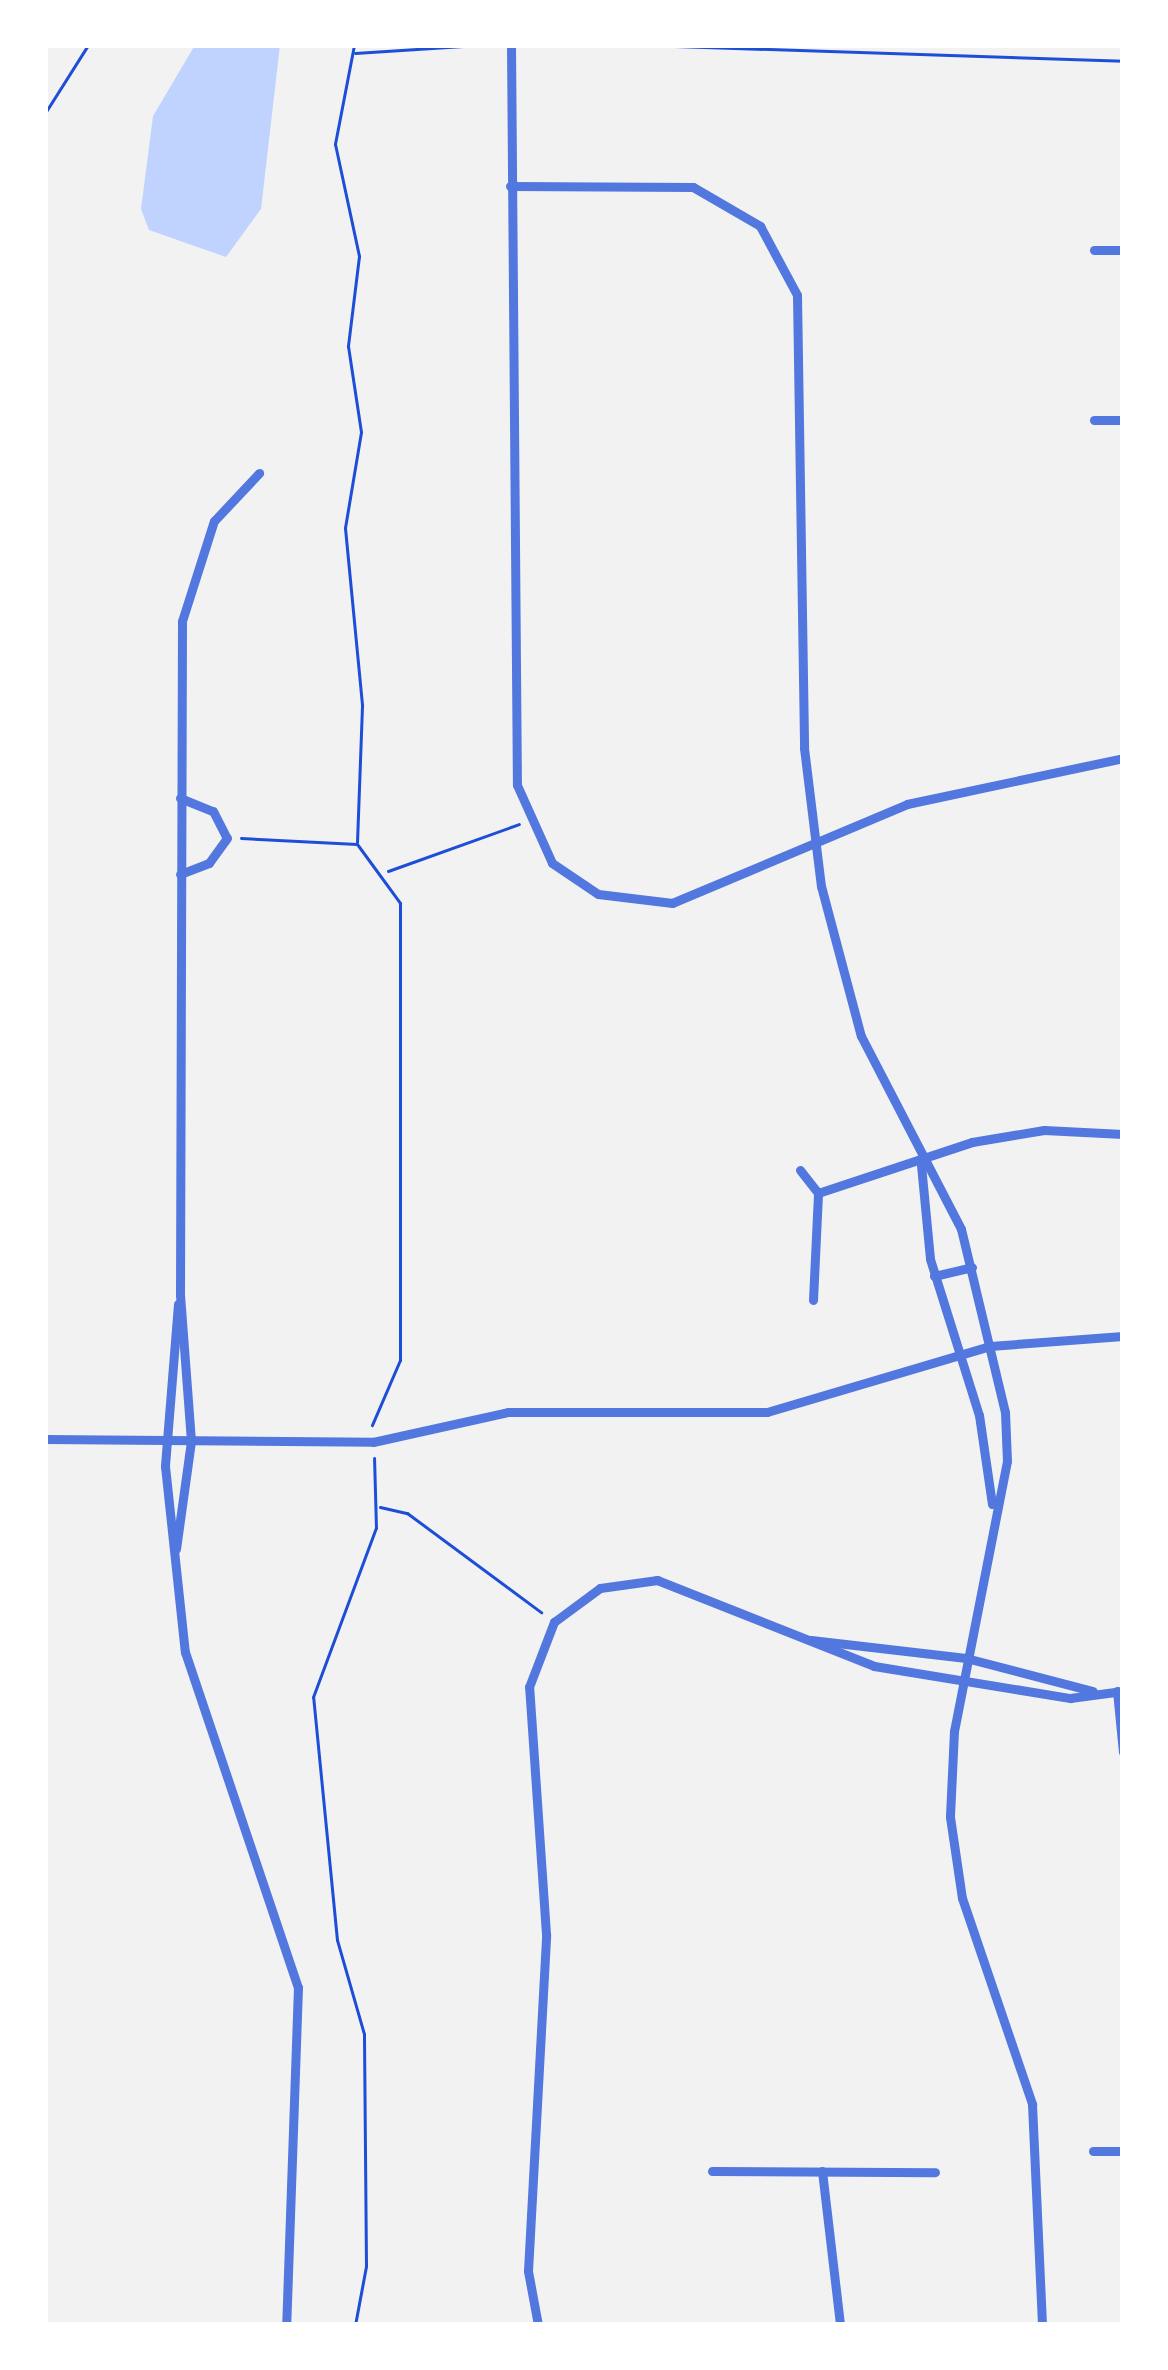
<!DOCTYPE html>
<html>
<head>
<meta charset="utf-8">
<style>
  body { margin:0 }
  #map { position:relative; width:1168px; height:2370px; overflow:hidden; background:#f2f2f2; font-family:"Varela Round",sans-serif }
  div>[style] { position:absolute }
  .water>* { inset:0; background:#bfd3fe }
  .path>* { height:3px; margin:-1.5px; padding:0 1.5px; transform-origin:1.5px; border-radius:1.5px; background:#1d4ed8 }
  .minor>* { height:9px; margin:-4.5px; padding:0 4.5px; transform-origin:4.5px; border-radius:4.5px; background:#5277de }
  span { translate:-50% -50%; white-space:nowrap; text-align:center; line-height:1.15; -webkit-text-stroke:9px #fff; paint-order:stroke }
  .frame { position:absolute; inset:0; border:48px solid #fff; pointer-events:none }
</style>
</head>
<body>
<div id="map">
  <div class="water">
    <i style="clip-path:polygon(195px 45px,280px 45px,261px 209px,226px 257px,149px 230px,141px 209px,153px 116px)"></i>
  </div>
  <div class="path">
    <i style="left:354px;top:45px;width:101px;rotate:100.9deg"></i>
    <i style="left:335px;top:144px;width:115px;rotate:77.9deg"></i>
    <i style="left:359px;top:256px;width:91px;rotate:97deg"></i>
    <i style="left:348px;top:346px;width:87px;rotate:81.4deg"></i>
    <i style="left:361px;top:432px;width:97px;rotate:99.5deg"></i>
    <i style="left:345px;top:528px;width:179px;rotate:84.5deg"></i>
    <i style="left:362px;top:706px;width:136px;rotate:92.1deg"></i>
    <i style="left:645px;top:45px;width:478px;rotate:1.9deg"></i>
    <i style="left:355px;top:53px;width:124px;rotate:-3.7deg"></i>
    <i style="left:45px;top:113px;width:80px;rotate:-57.7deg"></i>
    <i style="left:241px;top:838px;width:116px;rotate:3deg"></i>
    <i style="left:357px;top:844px;width:73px;rotate:53.9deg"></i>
    <i style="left:400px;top:903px;width:457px;rotate:90deg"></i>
    <i style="left:400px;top:1360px;width:71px;rotate:113.3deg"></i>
    <i style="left:388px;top:871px;width:139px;rotate:-19.7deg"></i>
    <i style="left:380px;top:1507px;width:28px;rotate:13deg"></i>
    <i style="left:407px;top:1513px;width:167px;rotate:36.5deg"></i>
    <i style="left:355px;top:2325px;width:60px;rotate:-79.4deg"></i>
    <i style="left:366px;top:2266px;width:232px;rotate:-90.5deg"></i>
    <i style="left:364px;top:2034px;width:98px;rotate:-106deg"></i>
    <i style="left:337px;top:1940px;width:244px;rotate:-95.6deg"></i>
    <i style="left:313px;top:1697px;width:180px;rotate:-69.6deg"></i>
    <i style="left:376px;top:1528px;width:70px;rotate:-91.6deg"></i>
  </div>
  <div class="minor">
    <i style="left:511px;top:45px;width:740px;rotate:89.54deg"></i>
    <i style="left:517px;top:785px;width:85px;rotate:65.8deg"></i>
    <i style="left:552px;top:863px;width:55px;rotate:34deg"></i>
    <i style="left:598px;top:894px;width:75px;rotate:6.9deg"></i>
    <i style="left:672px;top:903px;width:255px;rotate:-22.8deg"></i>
    <i style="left:907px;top:804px;width:221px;rotate:-12deg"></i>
    <i style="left:510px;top:186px;width:183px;rotate:0.3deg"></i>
    <i style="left:693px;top:187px;width:78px;rotate:30.2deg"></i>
    <i style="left:760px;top:226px;width:78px;rotate:61.8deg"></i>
    <i style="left:797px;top:295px;width:453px;rotate:89.1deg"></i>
    <i style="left:804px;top:748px;width:139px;rotate:83deg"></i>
    <i style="left:821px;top:886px;width:155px;rotate:75.1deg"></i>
    <i style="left:861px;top:1036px;width:217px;rotate:62.6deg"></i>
    <i style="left:961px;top:1229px;width:188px;rotate:76.5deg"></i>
    <i style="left:1005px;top:1412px;width:49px;rotate:87.7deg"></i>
    <i style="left:1007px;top:1461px;width:275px;rotate:101.1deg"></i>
    <i style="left:954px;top:1731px;width:86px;rotate:92.7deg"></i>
    <i style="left:950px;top:1817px;width:82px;rotate:81.6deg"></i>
    <i style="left:962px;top:1898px;width:218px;rotate:71.2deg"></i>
    <i style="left:1032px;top:2104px;width:221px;rotate:87.4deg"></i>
    <i style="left:1094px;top:250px;width:29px"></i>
    <i style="left:1094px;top:420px;width:29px"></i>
    <i style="left:180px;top:798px;width:35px;rotate:22deg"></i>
    <i style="left:213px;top:811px;width:30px;rotate:63deg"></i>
    <i style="left:227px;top:838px;width:31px;rotate:126deg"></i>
    <i style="left:209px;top:863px;width:31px;rotate:159deg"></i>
    <i style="left:921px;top:1165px;width:94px;rotate:84.5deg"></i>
    <i style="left:930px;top:1259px;width:164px;rotate:72.6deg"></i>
    <i style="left:979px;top:1415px;width:90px;rotate:81.7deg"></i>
    <i style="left:800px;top:1170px;width:29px;rotate:52deg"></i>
    <i style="left:934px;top:1276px;width:39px;rotate:-13deg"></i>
    <i style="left:813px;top:1300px;width:107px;rotate:-87.3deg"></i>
    <i style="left:818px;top:1193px;width:162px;rotate:-18.3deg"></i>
    <i style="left:972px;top:1142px;width:73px;rotate:-9.5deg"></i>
    <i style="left:1044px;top:1130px;width:79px;rotate:2.9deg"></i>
    <i style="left:178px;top:1304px;width:163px;rotate:94.6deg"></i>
    <i style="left:165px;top:1466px;width:187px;rotate:83.9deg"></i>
    <i style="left:185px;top:1652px;width:354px;rotate:71.4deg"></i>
    <i style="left:298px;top:1987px;width:338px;rotate:92deg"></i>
    <i style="left:45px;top:1439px;width:328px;rotate:0.5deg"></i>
    <i style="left:373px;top:1442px;width:138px;rotate:-12.5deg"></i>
    <i style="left:508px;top:1412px;width:259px"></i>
    <i style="left:767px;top:1412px;width:233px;rotate:-16.5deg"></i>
    <i style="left:990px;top:1346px;width:133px;rotate:-4.3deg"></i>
    <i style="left:176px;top:1549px;width:109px;rotate:-82.1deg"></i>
    <i style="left:191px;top:1441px;width:146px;rotate:-94.3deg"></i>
    <i style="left:180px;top:1295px;width:674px;rotate:-89.83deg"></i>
    <i style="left:182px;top:621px;width:105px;rotate:-72.3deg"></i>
    <i style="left:214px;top:521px;width:66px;rotate:-46.8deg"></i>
    <i style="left:811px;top:1640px;width:156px;rotate:6.6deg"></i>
    <i style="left:966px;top:1658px;width:131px;rotate:14.6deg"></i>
    <i style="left:1117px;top:1691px;width:61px;rotate:84.4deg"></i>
    <i style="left:1093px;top:2151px;width:30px"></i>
    <i style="left:712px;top:2171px;width:223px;rotate:0.3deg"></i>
    <i style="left:822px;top:2171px;width:155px;rotate:83.3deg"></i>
    <i style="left:538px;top:2325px;width:55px;rotate:-100.5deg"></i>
    <i style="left:528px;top:2271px;width:337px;rotate:-86.9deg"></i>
    <i style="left:546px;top:1934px;width:248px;rotate:-93.9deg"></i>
    <i style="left:529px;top:1687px;width:70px;rotate:-69deg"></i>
    <i style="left:554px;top:1622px;width:57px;rotate:-36.5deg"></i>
    <i style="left:600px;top:1588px;width:58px;rotate:-8deg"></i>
    <i style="left:657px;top:1580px;width:233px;rotate:21.6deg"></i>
    <i style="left:874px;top:1666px;width:199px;rotate:9.3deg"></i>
    <i style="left:1070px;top:1698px;width:53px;rotate:-7.5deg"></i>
  </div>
  <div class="frame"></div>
</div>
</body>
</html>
